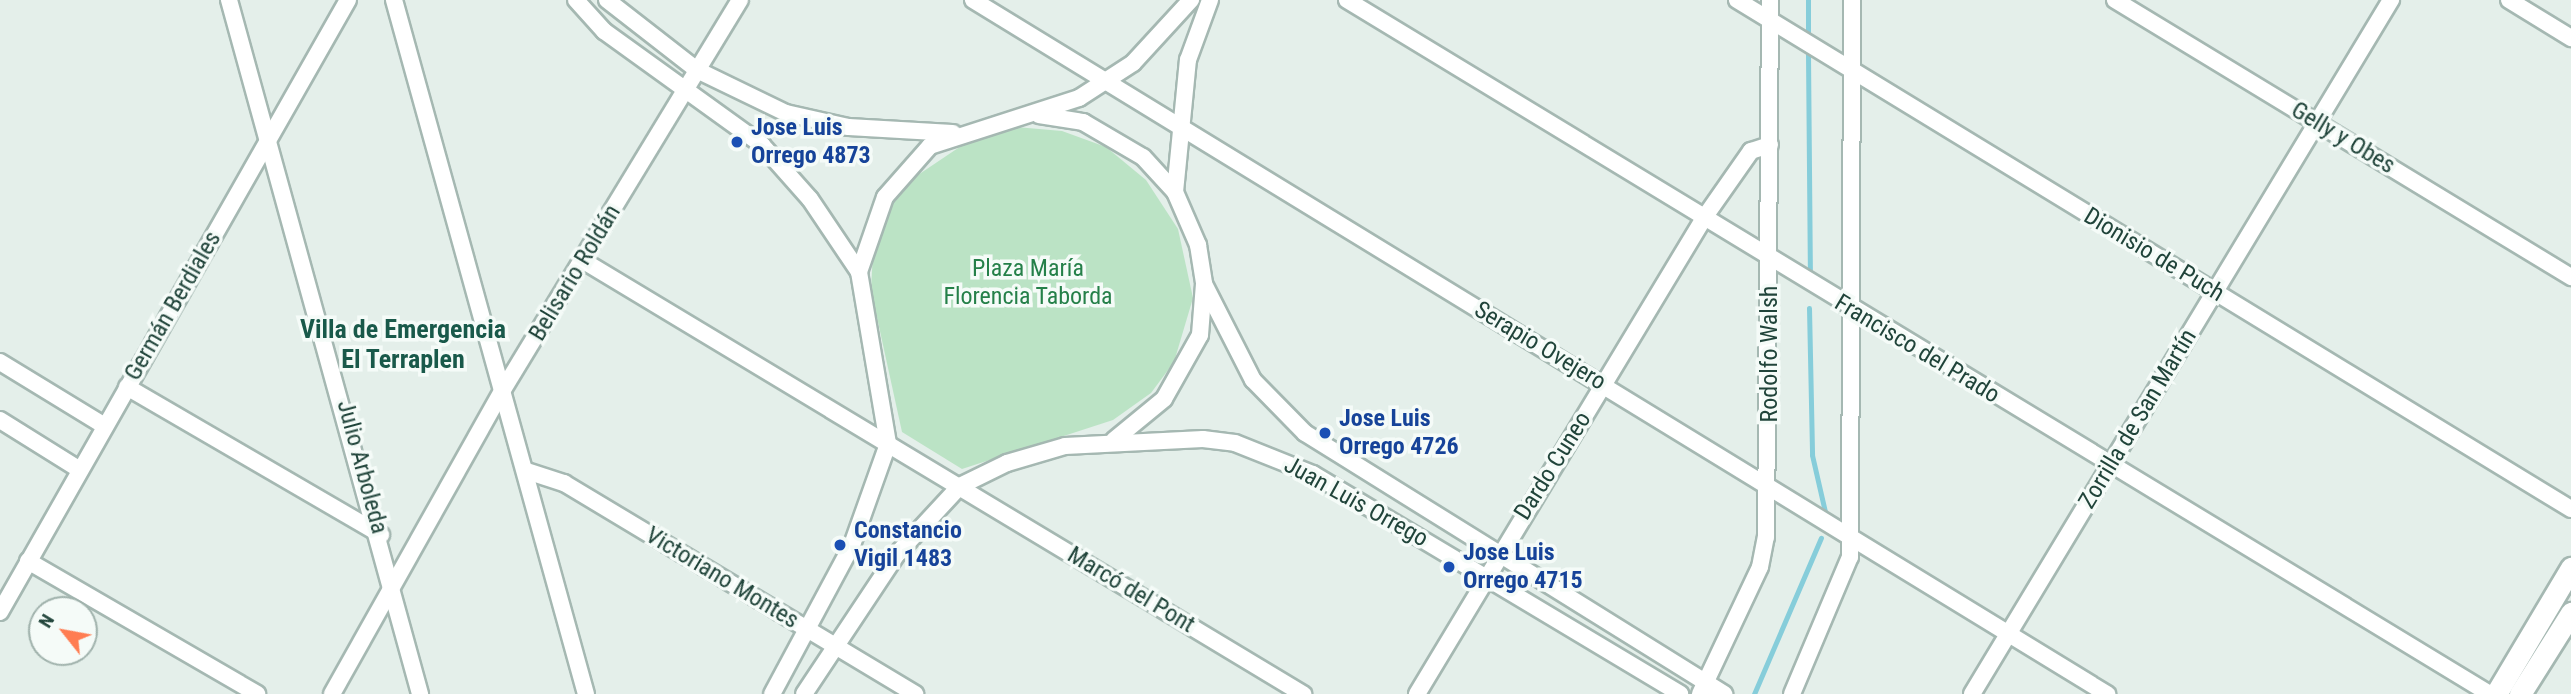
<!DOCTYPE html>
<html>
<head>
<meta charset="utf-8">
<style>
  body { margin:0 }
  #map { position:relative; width:2571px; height:694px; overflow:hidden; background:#e4efea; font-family:"Roboto Condensed",sans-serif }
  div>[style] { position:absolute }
  .green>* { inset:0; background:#bbe3c5 }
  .stream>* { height:5px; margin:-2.5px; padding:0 2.5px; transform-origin:2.5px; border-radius:2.5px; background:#86cdda }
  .roads { filter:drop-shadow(2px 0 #a5b8b2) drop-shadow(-2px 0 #a5b8b2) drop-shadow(0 2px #a5b8b2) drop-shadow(0 -2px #a5b8b2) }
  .street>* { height:16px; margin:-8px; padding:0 8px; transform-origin:8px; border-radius:8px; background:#fff }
  .secondary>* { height:21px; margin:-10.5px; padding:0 10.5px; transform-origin:10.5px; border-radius:10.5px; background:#fff }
  .dots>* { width:19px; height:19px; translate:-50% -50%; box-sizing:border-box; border:4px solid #f5fbf8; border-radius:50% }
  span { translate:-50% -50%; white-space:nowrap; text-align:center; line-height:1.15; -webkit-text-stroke:7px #f5fbf8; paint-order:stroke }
  .transit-label { font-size:24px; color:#164399; font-weight:700 }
  .left { translate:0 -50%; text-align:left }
  .street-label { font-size:24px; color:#20443a }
  .park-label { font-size:24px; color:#258049 }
  .neighbourhood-label { font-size:26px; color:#19594a; font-weight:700 }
  .north { position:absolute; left:28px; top:596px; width:70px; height:70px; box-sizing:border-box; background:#f5fbf8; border:2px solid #a0b2ac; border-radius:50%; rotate:301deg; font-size:19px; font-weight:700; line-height:28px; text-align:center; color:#20443a }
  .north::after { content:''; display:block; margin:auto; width:24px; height:32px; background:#ff7d52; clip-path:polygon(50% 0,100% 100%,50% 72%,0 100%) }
</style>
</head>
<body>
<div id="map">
  <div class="green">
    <i style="clip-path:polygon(1016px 127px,1062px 131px,1106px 147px,1146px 180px,1178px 229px,1193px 298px,1174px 362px,1151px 393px,1113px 420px,962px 469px,902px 432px,871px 290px,873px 252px,885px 215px,909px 181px,973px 138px)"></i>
  </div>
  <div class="stream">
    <i style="left:1808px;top:34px;width:34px;rotate:-90deg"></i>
    <i style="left:1808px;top:54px;width:223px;rotate:89.5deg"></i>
    <i style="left:1809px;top:308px;width:147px;rotate:88.8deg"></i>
    <i style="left:1812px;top:455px;width:63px;rotate:77.1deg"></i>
    <i style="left:1754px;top:694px;width:170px;rotate:-66.8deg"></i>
  </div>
  <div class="roads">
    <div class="street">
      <i style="left:229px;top:0;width:720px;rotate:74.61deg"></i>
      <i style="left:394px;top:0;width:720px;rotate:74.54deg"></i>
      <i style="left:576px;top:0;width:42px;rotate:47.9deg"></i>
      <i style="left:604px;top:31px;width:195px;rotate:35.8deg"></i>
      <i style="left:762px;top:145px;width:72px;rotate:48.4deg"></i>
      <i style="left:810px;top:199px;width:88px;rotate:56.1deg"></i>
      <i style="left:859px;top:272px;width:174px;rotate:80.4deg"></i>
      <i style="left:888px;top:444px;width:107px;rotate:109.6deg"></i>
      <i style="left:852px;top:545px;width:169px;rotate:118.2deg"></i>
      <i style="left:607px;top:0;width:114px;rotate:37.9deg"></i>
      <i style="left:697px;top:70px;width:99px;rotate:25.8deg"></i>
      <i style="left:786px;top:113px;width:64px;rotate:12.7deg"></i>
      <i style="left:848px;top:127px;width:105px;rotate:3.3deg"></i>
      <i style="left:973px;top:0;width:1330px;rotate:31.47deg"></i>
      <i style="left:1347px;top:0;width:1337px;rotate:31.27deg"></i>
      <i style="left:1737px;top:0;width:977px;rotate:31.4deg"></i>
      <i style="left:2115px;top:0;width:534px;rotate:31.28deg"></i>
      <i style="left:2509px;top:0;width:73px;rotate:31.5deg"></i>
      <i style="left:1039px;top:115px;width:45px;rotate:9deg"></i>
      <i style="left:1083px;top:122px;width:69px;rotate:30.3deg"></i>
      <i style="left:1143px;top:157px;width:47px;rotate:47.6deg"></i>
      <i style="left:1175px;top:192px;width:58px;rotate:66.5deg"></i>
      <i style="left:1198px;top:245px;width:39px;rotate:81deg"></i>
      <i style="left:1204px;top:284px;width:51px;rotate:94.5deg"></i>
      <i style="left:1200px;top:335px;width:73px;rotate:119.4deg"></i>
      <i style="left:1164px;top:399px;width:65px;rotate:140.6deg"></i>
      <i style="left:1175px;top:192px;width:133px;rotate:-84.4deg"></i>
      <i style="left:1188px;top:60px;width:64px;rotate:-69.9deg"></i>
      <i style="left:582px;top:260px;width:842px;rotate:31.05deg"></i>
      <i style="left:859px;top:272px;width:79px;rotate:-70.9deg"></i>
      <i style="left:885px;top:197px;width:68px;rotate:-48.6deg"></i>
      <i style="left:930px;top:146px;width:157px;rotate:-17.9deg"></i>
      <i style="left:1079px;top:98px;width:64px;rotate:-32.9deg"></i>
      <i style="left:1133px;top:63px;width:86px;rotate:-47.4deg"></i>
      <i style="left:1204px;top:284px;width:108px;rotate:63deg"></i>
      <i style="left:1253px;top:380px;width:74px;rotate:45.5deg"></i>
      <i style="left:1305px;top:433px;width:494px;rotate:31.9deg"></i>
      <i style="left:0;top:362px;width:123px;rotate:31.4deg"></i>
      <i style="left:127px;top:387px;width:294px;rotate:30.2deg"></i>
      <i style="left:0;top:420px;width:94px;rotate:32deg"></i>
      <i style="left:527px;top:471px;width:39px;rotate:18deg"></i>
      <i style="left:564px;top:483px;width:410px;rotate:31deg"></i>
      <i style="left:28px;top:561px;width:265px;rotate:30.1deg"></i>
      <i style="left:0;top:612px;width:704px;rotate:-60.38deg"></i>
      <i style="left:332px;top:694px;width:351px;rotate:-60.7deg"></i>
      <i style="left:504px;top:388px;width:454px;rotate:-58.7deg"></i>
      <i style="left:804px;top:694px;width:168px;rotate:-56.4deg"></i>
      <i style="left:897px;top:554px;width:93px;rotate:-47.2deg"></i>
      <i style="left:960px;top:486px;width:52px;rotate:-26.1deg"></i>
      <i style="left:1007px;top:463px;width:60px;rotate:-16.3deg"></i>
      <i style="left:1065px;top:446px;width:138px;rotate:-2.9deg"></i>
      <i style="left:1203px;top:439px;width:32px;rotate:7deg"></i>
      <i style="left:1235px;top:443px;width:84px;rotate:21.7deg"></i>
      <i style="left:1313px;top:474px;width:428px;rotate:30.9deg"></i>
      <i style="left:1417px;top:694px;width:556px;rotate:-58.91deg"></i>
      <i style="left:1704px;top:218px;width:82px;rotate:-55deg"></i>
      <i style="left:1751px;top:151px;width:20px;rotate:-18deg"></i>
      <i style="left:1700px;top:694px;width:140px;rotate:-64.7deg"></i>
      <i style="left:1760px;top:567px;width:31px;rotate:-79deg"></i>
      <i style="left:1766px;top:537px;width:537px;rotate:-89.57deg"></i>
      <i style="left:1792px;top:694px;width:149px;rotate:-67.1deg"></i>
      <i style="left:1850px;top:557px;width:557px;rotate:-89.79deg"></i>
      <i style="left:1972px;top:694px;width:811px;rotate:-58.88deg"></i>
    </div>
    <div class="secondary">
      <i style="left:2496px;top:694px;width:147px;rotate:-59.2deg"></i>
      <i style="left:2520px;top:694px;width:96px;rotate:-57.8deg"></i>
    </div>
  </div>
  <div class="dots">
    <i style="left:737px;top:142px;background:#1a4fb4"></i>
    <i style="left:1325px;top:433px;background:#1a4fb4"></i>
    <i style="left:840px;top:545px;background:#1a4fb4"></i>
    <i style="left:1449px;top:567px;background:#1a4fb4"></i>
  </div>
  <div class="transit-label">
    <span class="left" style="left:751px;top:142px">Jose Luis<br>Orrego 4873</span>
    <span class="left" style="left:1339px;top:433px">Jose Luis<br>Orrego 4726</span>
    <span class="left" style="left:854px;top:545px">Constancio<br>Vigil 1483</span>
    <span class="left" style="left:1463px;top:567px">Jose Luis<br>Orrego 4715</span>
  </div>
  <div class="street-label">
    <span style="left:2343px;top:138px;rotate:31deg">Gelly y Obes</span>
    <span style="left:2154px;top:255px;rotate:31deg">Dionisio de Puch</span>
    <span style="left:575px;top:273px;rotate:-59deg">Belisario Roldán</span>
    <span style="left:173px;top:306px;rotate:-60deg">Germán Berdiales</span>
    <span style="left:1540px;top:346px;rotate:31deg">Serapio Ovejero</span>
    <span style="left:1917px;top:349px;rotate:31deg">Francisco del Prado</span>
    <span style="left:1770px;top:354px;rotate:-90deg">Rodolfo Walsh</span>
    <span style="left:2138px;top:419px;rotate:-59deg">Zorrilla de San Martín</span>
    <span style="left:1553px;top:466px;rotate:-58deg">Dardo Cuneo</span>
    <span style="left:362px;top:467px;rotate:75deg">Julio Arboleda</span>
    <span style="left:1356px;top:502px;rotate:29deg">Juan Luis Orrego</span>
    <span style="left:722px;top:578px;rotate:31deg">Victoriano Montes</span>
    <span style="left:1131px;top:590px;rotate:31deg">Marcó del Pont</span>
  </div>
  <div class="park-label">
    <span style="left:1028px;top:283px">Plaza María<br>Florencia Taborda</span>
  </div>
  <div class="neighbourhood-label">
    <span style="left:403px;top:345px">Villa de Emergencia<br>El Terraplen</span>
  </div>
  <div class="north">N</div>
</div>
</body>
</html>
